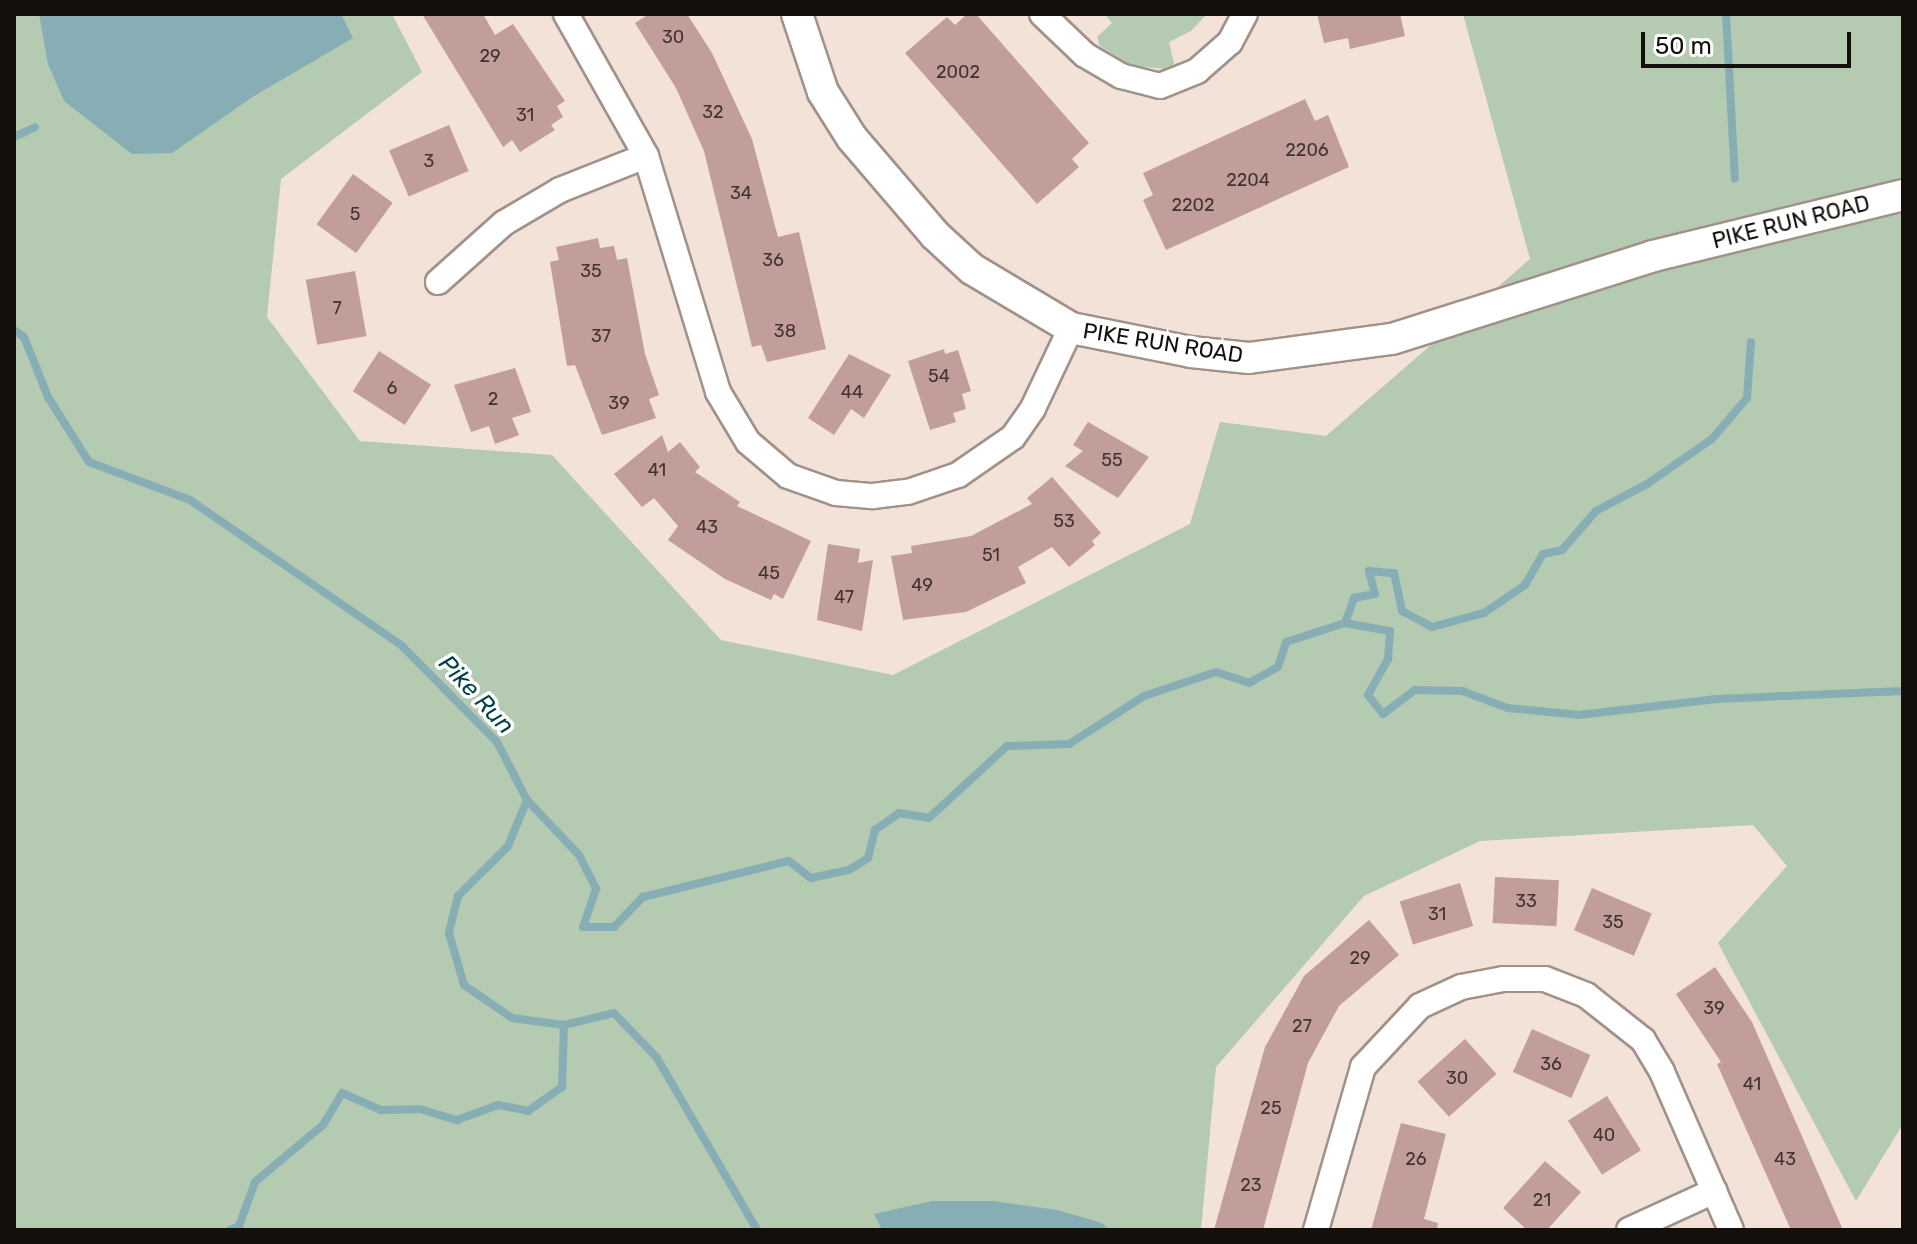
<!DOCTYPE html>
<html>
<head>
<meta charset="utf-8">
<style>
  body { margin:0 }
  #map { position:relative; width:1917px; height:1244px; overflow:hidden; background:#f2e2d8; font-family:Rubik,sans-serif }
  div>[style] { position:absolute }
  .green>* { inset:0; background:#b4cab1 }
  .water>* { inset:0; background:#88aeb5 }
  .stream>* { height:8px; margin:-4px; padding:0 4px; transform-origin:4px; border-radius:4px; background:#88aeb5 }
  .building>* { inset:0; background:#c29e9b; transform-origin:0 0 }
  .roads { filter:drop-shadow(2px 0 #a19289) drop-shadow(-2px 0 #a19289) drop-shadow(0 2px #a19289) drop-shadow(0 -2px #a19289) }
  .minor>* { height:24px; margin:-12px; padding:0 12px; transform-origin:12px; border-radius:12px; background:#fff }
  .tertiary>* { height:30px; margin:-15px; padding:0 15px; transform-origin:15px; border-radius:15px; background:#fff }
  span { translate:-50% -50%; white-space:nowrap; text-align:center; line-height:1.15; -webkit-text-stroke:7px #fff; paint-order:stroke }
  .number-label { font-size:18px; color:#403330 }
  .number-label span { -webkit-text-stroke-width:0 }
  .street-label { font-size:22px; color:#150f0c }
  .water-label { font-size:24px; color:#004047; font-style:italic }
  .frame { position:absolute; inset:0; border:16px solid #150f0c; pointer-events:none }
  .scale { position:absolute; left:1641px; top:32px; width:210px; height:36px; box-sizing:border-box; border:4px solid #150f0c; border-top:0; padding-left:10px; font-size:24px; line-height:28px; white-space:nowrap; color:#150f0c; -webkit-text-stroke:6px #fff; paint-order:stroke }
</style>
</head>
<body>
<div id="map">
  <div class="green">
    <i style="clip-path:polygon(14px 14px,392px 14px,422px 72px,281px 179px,267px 317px,360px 441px,552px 455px,721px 640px,893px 675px,1190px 524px,1220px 422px,1326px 436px,1530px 259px,1463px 14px,1903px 14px,1903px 1124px,1856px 1201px,1718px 943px,1787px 866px,1753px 825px,1480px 841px,1364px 896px,1216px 1067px,1201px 1230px,14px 1230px)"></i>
    <i style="clip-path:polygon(1104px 14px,1207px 14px,1191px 31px,1169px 42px,1174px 64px,1166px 69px,1133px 66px,1100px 46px,1097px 37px,1112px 23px)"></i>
  </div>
  <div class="water">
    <i style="clip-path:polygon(39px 14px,341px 14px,353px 38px,254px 96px,172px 153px,132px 154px,64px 101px,48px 64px)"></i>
    <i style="clip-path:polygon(932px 1201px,994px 1201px,1057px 1210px,1102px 1223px,1110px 1230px,882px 1230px,874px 1214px)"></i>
  </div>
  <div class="stream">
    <i style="left:1726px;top:14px;width:165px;rotate:86.9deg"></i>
    <i style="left:14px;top:137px;width:23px;rotate:-25deg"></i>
    <i style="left:14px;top:330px;width:12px;rotate:35deg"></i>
    <i style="left:24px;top:337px;width:65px;rotate:68.2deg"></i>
    <i style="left:48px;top:397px;width:77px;rotate:57.8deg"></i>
    <i style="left:89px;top:462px;width:108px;rotate:20.6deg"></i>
    <i style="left:190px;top:500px;width:256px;rotate:34.5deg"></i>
    <i style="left:401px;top:645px;width:136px;rotate:45.3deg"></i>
    <i style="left:497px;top:742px;width:65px;rotate:62.7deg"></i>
    <i style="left:527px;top:800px;width:50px;rotate:112.4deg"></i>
    <i style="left:508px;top:846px;width:71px;rotate:135deg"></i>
    <i style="left:458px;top:896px;width:38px;rotate:104deg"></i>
    <i style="left:449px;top:933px;width:54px;rotate:73.9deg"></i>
    <i style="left:464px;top:985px;width:58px;rotate:34.5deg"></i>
    <i style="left:512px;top:1018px;width:52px;rotate:7.7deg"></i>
    <i style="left:564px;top:1025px;width:51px;rotate:-13.5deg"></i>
    <i style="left:614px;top:1013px;width:62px;rotate:46.3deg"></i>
    <i style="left:657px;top:1058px;width:199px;rotate:59.8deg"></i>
    <i style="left:1345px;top:623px;width:27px;rotate:-70deg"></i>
    <i style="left:1354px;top:598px;width:21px;rotate:-11deg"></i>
    <i style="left:1375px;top:594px;width:24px;rotate:-105deg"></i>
    <i style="left:1369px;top:571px;width:25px;rotate:5deg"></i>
    <i style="left:1394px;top:573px;width:39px;rotate:78deg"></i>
    <i style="left:1402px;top:611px;width:34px;rotate:28deg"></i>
    <i style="left:1432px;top:627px;width:54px;rotate:-15.1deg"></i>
    <i style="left:1484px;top:613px;width:50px;rotate:-34.3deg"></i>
    <i style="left:1525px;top:585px;width:36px;rotate:-60deg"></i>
    <i style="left:1543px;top:554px;width:19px;rotate:-12deg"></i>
    <i style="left:1562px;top:550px;width:52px;rotate:-48.9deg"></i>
    <i style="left:1596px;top:511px;width:58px;rotate:-27.9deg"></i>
    <i style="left:1647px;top:484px;width:79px;rotate:-34.7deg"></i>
    <i style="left:1712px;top:439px;width:54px;rotate:-49.5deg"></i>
    <i style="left:1747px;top:398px;width:56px;rotate:-85.9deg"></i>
    <i style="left:527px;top:800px;width:76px;rotate:46.6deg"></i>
    <i style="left:579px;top:855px;width:38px;rotate:63deg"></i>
    <i style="left:596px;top:889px;width:40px;rotate:108.9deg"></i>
    <i style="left:583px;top:927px;width:31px"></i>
    <i style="left:614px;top:927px;width:42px;rotate:-46deg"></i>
    <i style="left:643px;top:897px;width:150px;rotate:-13.9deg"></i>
    <i style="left:789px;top:861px;width:28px;rotate:38deg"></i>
    <i style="left:811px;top:878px;width:39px;rotate:-12deg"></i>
    <i style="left:849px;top:870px;width:22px;rotate:-32deg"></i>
    <i style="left:868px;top:858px;width:29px;rotate:-76deg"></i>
    <i style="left:875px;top:830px;width:29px;rotate:-35deg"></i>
    <i style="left:899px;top:813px;width:30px;rotate:9deg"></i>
    <i style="left:929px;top:818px;width:106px;rotate:-42.7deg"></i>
    <i style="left:1007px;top:746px;width:62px;rotate:-1.8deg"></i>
    <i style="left:1069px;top:744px;width:89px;rotate:-32.6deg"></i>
    <i style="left:1144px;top:696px;width:76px;rotate:-18.4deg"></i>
    <i style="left:1216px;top:672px;width:35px;rotate:18deg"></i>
    <i style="left:1249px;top:683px;width:33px;rotate:-29deg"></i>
    <i style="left:1278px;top:667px;width:26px;rotate:-72deg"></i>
    <i style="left:1286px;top:642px;width:62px;rotate:-17.9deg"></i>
    <i style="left:1345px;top:623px;width:46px;rotate:10.1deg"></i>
    <i style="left:1390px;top:631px;width:28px;rotate:94deg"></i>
    <i style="left:1388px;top:659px;width:41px;rotate:119.1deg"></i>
    <i style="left:1368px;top:695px;width:24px;rotate:52deg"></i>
    <i style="left:1383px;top:714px;width:40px;rotate:-37deg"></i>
    <i style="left:1415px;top:690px;width:47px;rotate:1.2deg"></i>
    <i style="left:1462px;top:691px;width:49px;rotate:20.3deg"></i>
    <i style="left:1508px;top:708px;width:71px;rotate:5.6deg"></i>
    <i style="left:1579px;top:715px;width:139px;rotate:-6.6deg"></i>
    <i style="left:1717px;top:699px;width:186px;rotate:-2.5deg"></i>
    <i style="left:230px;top:1230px;width:10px;rotate:-24deg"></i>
    <i style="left:239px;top:1226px;width:47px;rotate:-70deg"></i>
    <i style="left:255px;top:1182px;width:89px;rotate:-40deg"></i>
    <i style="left:323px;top:1125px;width:37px;rotate:-59deg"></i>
    <i style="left:342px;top:1093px;width:43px;rotate:23.6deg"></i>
    <i style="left:381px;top:1110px;width:39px;rotate:-1deg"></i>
    <i style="left:420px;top:1109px;width:39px;rotate:17deg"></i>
    <i style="left:457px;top:1120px;width:44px;rotate:-20.1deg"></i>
    <i style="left:498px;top:1105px;width:31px;rotate:11deg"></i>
    <i style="left:528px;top:1111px;width:42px;rotate:-35.2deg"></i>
    <i style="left:562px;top:1087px;width:62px;rotate:-88.2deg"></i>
  </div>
  <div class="building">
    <i style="clip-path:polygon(422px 14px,483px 14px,495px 35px,513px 24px,565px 101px,557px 106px,563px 117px,551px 125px,555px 130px,520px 152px,512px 140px,503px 147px)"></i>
    <i style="clip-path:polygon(649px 14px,687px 14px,712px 53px,752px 139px,778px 237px,799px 232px,826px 349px,767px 362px,761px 345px,752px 347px,704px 151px,676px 88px,635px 23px)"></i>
    <i style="clip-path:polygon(967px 14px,976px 14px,1089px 143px,1072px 159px,1079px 167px,1037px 204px,905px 53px,947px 17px,955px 25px)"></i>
    <i style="clip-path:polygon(1317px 14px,1400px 14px,1405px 36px,1350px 49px,1348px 38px,1324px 43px)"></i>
    <i style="clip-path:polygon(1305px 99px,1315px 121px,1328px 115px,1349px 167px,1166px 250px,1143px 200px,1153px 195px,1143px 173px)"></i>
    <i style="left:449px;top:125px;width:50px;height:65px;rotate:67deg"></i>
    <i style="left:353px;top:174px;width:49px;height:62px;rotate:36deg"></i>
    <i style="clip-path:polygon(598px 238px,600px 248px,614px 246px,617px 260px,627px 258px,645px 354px,659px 395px,649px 399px,656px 418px,602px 435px,575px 365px,567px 366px,550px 262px,559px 260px,556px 247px)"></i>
    <i style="left:355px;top:271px;width:66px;height:50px;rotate:80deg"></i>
    <i style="clip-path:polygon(944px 349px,945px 354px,958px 350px,971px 391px,962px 394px,966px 409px,953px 413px,956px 422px,930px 430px,908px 361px)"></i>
    <i style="left:379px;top:351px;width:62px;height:48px;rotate:33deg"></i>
    <i style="clip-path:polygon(849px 354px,891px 375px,864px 418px,851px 409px,834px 435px,808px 418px)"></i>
    <i style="clip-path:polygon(515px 368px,531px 412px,512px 418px,519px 435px,495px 444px,489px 426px,471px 432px,454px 385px)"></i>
    <i style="clip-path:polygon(1088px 422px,1149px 457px,1118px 498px,1065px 466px,1083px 451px,1073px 445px)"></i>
    <i style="clip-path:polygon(662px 435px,668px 452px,680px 442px,700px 467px,695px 472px,740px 502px,737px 506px,811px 541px,783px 599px,774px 594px,771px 600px,725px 579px,668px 540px,678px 526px,654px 498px,642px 507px,614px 474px)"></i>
    <i style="clip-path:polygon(1052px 477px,1101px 533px,1092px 541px,1095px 545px,1069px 567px,1052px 547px,1018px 567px,1026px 583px,966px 612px,903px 620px,891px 556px,912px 553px,911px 546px,971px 536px,1032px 504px,1027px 498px)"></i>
    <i style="clip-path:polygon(828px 544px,860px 549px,858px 563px,873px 560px,862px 631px,817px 620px)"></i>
    <i style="left:1495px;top:877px;width:64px;height:46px;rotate:3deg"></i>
    <i style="left:1460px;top:883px;width:45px;height:63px;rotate:73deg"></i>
    <i style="left:1592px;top:888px;width:65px;height:46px;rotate:23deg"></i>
    <i style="clip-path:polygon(1369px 920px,1399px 955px,1339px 1006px,1308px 1063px,1263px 1230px,1214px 1230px,1265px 1047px,1304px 976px)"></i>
    <i style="clip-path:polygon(1715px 967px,1752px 1022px,1843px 1230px,1791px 1230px,1717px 1064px,1721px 1062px,1676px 994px)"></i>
    <i style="left:1532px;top:1029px;width:64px;height:47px;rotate:24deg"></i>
    <i style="left:1465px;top:1039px;width:47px;height:64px;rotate:48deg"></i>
    <i style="left:1607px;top:1096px;width:64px;height:46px;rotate:58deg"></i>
    <i style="clip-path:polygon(1401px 1123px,1446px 1134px,1424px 1219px,1438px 1223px,1437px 1230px,1371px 1230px)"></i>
    <i style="clip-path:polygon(1545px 1161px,1581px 1192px,1547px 1230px,1527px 1230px,1503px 1208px)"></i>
  </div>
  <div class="roads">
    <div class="minor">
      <i style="left:566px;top:14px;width:163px;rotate:60.6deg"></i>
      <i style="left:646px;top:156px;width:247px;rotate:73deg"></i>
      <i style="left:718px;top:392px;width:58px;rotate:59deg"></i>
      <i style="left:748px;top:442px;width:52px;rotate:40.4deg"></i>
      <i style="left:788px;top:476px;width:51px;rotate:19.5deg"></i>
      <i style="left:836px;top:493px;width:37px;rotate:5deg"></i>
      <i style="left:873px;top:496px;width:35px;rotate:-7deg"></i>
      <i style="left:908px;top:492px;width:53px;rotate:-18.8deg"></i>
      <i style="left:958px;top:475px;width:67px;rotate:-34.6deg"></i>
      <i style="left:1013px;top:437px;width:35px;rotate:-55deg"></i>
      <i style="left:1033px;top:408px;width:89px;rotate:-64.6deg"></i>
      <i style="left:1042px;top:14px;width:59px;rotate:43.6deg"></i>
      <i style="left:1085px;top:55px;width:42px;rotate:30.3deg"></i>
      <i style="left:1121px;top:76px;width:40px;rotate:14.4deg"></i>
      <i style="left:1160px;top:86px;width:40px;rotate:-22deg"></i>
      <i style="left:1197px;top:71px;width:44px;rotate:-41.3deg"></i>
      <i style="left:1230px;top:42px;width:32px;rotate:-62deg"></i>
      <i style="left:438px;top:282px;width:89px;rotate:-41.8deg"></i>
      <i style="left:504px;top:223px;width:65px;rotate:-30.5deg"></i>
      <i style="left:560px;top:190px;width:92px;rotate:-21.6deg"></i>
      <i style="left:1316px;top:1230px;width:170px;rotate:-73.9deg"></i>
      <i style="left:1363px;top:1067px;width:83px;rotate:-46.9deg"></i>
      <i style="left:1420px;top:1006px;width:45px;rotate:-24.9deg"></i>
      <i style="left:1461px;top:987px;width:43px;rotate:-10.8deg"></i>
      <i style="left:1503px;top:979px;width:42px"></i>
      <i style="left:1545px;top:979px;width:44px;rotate:21.3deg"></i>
      <i style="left:1586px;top:995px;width:73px;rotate:38.3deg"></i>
      <i style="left:1643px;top:1040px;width:37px;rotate:59deg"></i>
      <i style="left:1662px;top:1072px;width:172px;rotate:66.4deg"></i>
      <i style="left:1629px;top:1230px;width:94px;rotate:-24.6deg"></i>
    </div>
    <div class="tertiary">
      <i style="left:797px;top:14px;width:82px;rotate:71.6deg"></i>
      <i style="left:823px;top:92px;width:54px;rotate:57.8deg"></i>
      <i style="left:852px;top:138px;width:128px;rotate:49.4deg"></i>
      <i style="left:935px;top:235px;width:50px;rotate:42.6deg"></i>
      <i style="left:972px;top:269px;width:115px;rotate:30.8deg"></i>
      <i style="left:1071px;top:328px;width:122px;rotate:11.3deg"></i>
      <i style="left:1191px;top:352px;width:58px;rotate:5.9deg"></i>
      <i style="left:1249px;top:358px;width:144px;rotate:-7.6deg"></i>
      <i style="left:1392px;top:339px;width:274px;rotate:-17.6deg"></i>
      <i style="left:1653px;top:256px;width:257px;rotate:-13.7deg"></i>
    </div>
  </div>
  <div class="number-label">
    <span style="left:673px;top:37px">30</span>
    <span style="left:490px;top:56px">29</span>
    <span style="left:958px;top:72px">2002</span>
    <span style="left:713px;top:112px">32</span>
    <span style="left:525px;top:115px">31</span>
    <span style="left:1307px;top:150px">2206</span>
    <span style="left:429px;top:161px">3</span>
    <span style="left:1248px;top:180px">2204</span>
    <span style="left:741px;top:193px">34</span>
    <span style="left:1193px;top:205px">2202</span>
    <span style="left:355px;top:214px">5</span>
    <span style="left:773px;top:260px">36</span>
    <span style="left:591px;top:271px">35</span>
    <span style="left:337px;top:308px">7</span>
    <span style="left:785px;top:331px">38</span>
    <span style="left:601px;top:336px">37</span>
    <span style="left:939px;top:376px">54</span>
    <span style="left:392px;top:388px">6</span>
    <span style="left:852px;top:392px">44</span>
    <span style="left:493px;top:399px">2</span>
    <span style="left:619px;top:403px">39</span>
    <span style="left:1112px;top:460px">55</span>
    <span style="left:657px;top:470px">41</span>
    <span style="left:1064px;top:521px">53</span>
    <span style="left:707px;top:527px">43</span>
    <span style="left:991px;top:555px">51</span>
    <span style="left:769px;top:573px">45</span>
    <span style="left:922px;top:585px">49</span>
    <span style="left:844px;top:597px">47</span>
    <span style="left:1526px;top:901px">33</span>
    <span style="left:1437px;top:914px">31</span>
    <span style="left:1613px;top:922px">35</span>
    <span style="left:1360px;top:958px">29</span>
    <span style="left:1714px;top:1008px">39</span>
    <span style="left:1302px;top:1026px">27</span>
    <span style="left:1551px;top:1064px">36</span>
    <span style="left:1457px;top:1078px">30</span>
    <span style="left:1752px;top:1084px">41</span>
    <span style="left:1271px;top:1108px">25</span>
    <span style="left:1604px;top:1135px">40</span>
    <span style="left:1416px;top:1159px">26</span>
    <span style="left:1785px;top:1159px">43</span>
    <span style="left:1251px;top:1185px">23</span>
    <span style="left:1542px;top:1200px">21</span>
  </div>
  <div class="street-label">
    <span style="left:1791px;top:222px;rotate:-14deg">PIKE RUN ROAD</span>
    <span style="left:1163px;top:343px;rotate:9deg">PIKE RUN ROAD</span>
  </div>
  <div class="water-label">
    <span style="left:476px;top:695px;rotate:47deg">Pike Run</span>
  </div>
  <div class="frame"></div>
  <div class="scale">50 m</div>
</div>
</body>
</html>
